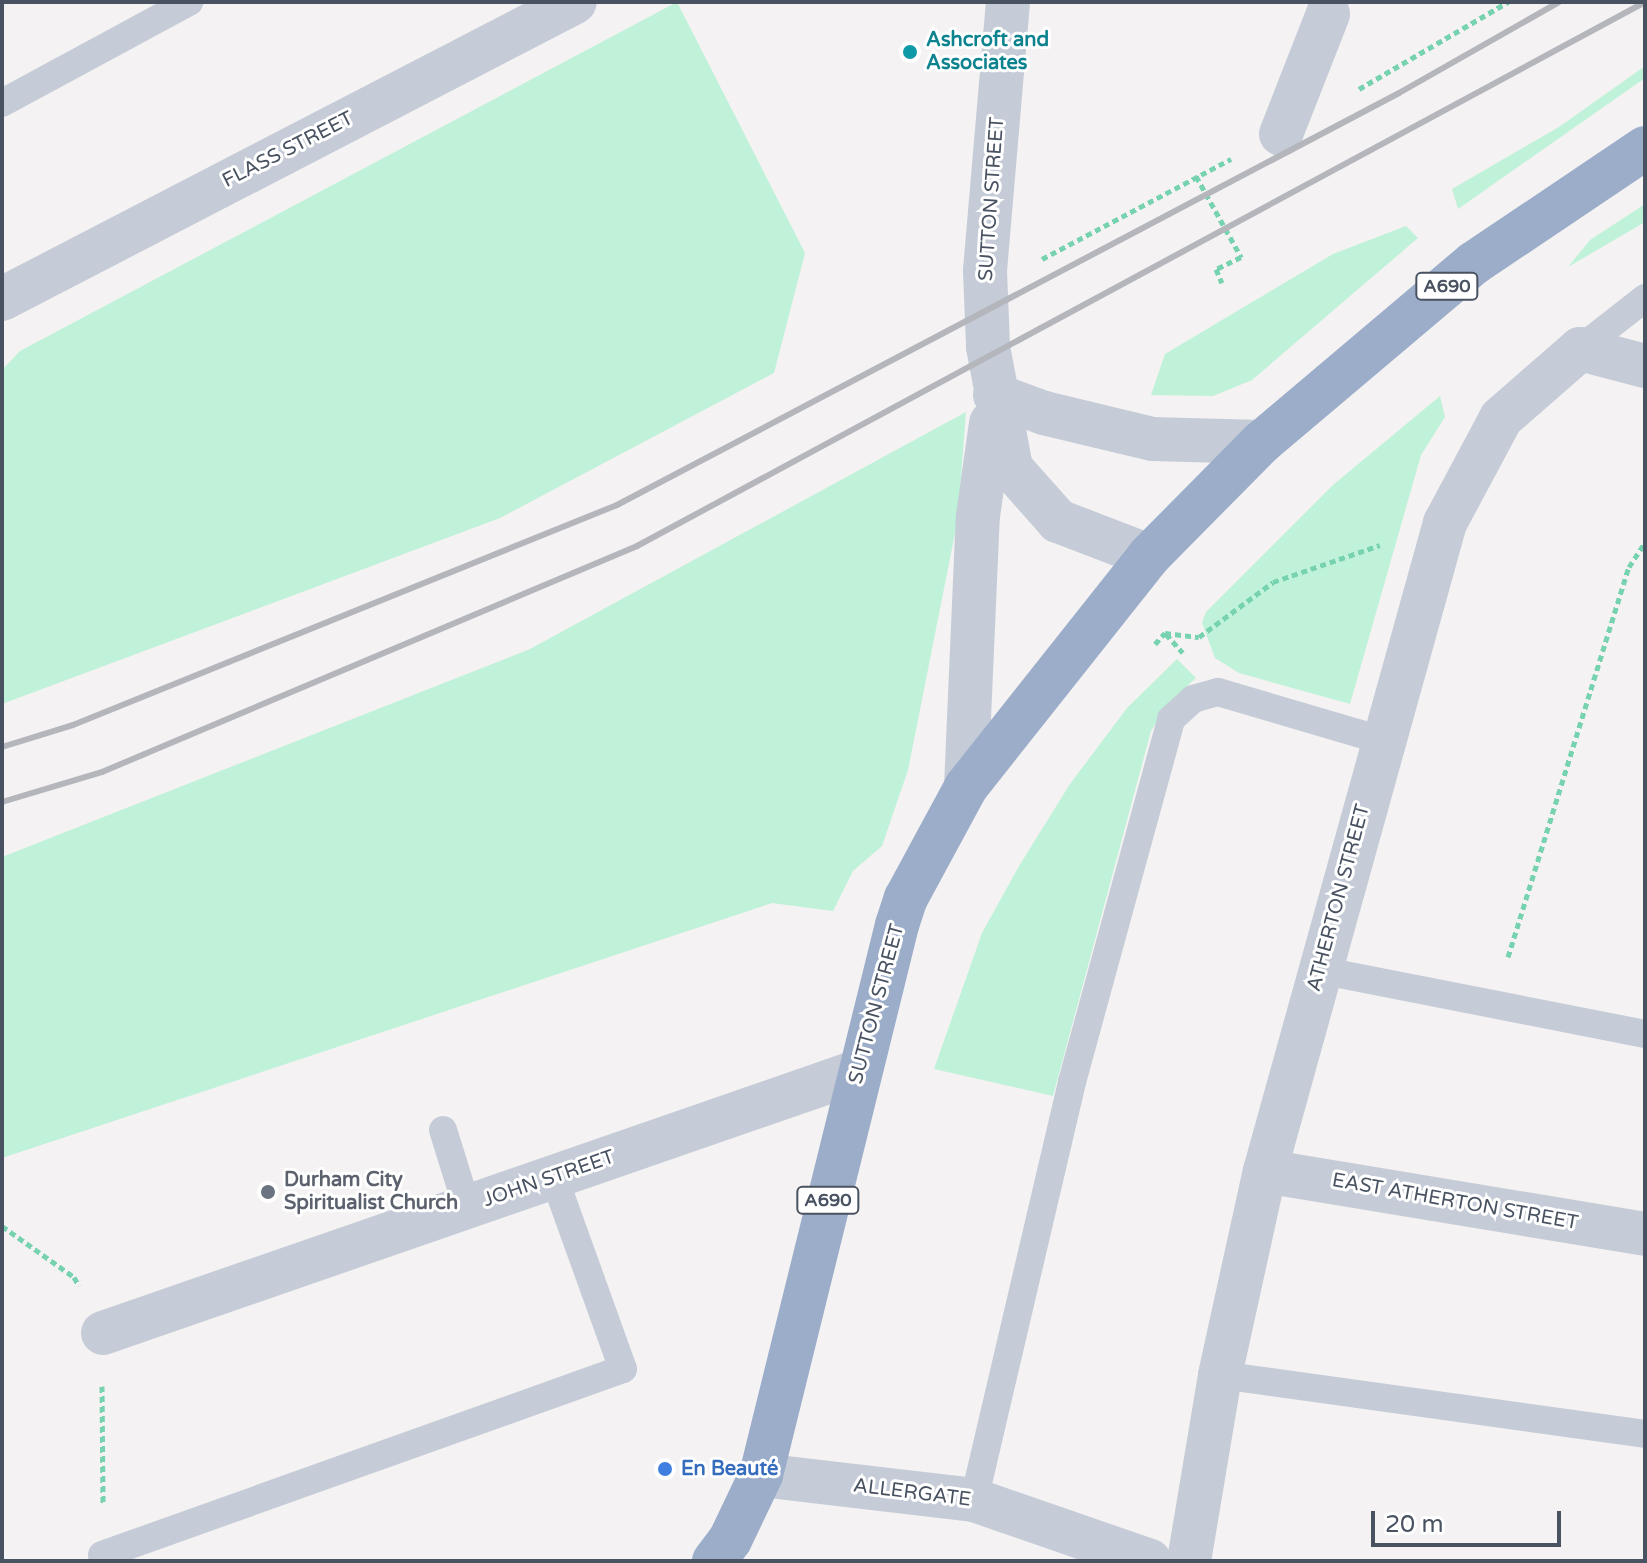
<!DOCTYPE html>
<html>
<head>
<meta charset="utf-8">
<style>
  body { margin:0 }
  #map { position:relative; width:1647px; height:1563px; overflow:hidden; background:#f4f2f2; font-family:"Varela Round",sans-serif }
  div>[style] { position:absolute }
  .green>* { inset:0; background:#c0f2d9 }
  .path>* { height:5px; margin-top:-2.5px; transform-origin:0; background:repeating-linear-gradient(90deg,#76d2af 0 6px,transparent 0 10px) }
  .service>* { height:28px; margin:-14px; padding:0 14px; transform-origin:14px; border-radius:14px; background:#c5ccd7 }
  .minor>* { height:44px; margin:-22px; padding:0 22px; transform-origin:22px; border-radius:22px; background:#c5ccd7 }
  .trunk>* { height:44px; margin:-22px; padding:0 22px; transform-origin:22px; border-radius:22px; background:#9cadca }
  .rail>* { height:6px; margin:-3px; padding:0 3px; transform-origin:3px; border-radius:3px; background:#b4b6bc }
  .dots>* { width:22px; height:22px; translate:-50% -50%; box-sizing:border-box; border:4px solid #fff; border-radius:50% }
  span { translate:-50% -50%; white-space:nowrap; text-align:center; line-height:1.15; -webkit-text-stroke:6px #fff; paint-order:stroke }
  .shield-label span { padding:2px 6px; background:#fff; border:2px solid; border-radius:6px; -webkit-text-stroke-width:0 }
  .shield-label { font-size:18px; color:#485261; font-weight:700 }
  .culture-label { font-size:20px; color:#0d838f; font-weight:700 }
  .left { translate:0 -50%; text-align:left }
  .street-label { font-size:20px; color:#485261 }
  .worship-label { font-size:20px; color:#5b616d; font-weight:700 }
  .shop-label { font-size:20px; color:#366cbe; font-weight:700 }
  .frame { position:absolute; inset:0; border:4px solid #485261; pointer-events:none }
  .scale { position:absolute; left:1371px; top:1511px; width:190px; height:36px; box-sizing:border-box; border:4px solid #485261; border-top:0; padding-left:10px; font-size:24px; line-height:28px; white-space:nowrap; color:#485261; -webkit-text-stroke:6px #fff; paint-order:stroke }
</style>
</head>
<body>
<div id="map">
  <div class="green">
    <i style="clip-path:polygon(677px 2px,805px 253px,774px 373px,500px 518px,2px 704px,2px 370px,20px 351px)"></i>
    <i style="clip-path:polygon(1645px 66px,1645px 78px,1458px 209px,1452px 189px,1559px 127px)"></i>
    <i style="clip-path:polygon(1645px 204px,1645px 222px,1568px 267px,1590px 240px)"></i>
    <i style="clip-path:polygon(1406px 226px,1418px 238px,1252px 380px,1213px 396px,1151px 395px,1165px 354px,1333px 254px)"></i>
    <i style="clip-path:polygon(1440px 396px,1445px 417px,1421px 455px,1350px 704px,1239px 673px,1215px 658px,1202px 623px,1206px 612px,1333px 485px)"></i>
    <i style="clip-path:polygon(966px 412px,958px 518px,908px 770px,882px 846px,853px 871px,833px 911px,772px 903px,2px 1158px,2px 857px,530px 649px)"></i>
    <i style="clip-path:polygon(1177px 659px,1196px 678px,1168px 703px,1151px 731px,1053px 1096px,934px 1069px,982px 933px,1019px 866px,1070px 784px,1127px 708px)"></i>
  </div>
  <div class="path">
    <i style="left:1359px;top:89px;width:173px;rotate:-30.3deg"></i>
    <i style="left:1196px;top:176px;width:93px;rotate:60.9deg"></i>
    <i style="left:1241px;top:257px;width:28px;rotate:154deg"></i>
    <i style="left:1216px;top:269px;width:15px;rotate:67deg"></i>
    <i style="left:1042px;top:259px;width:214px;rotate:-27.9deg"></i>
    <i style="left:1165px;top:633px;width:34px;rotate:7deg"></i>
    <i style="left:1199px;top:637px;width:92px;rotate:-36.6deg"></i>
    <i style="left:1273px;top:582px;width:113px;rotate:-19.1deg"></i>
    <i style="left:1166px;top:634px;width:25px;rotate:48deg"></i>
    <i style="left:1155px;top:644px;width:15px;rotate:-48deg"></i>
    <i style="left:1508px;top:957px;width:408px;rotate:-72.8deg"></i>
    <i style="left:1629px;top:567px;width:30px;rotate:-57deg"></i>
    <i style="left:2px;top:1226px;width:88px;rotate:35.3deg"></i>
    <i style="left:74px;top:1277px;width:10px;rotate:61deg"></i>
    <i style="left:102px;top:1386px;width:118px;rotate:89.5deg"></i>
  </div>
  <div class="service">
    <i style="left:2px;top:103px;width:213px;rotate:-28.4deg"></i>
    <i style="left:1580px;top:349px;width:83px;rotate:-38.1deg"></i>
    <i style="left:1319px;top:970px;width:332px;rotate:11.1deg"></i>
    <i style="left:443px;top:1130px;width:81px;rotate:72.7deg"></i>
    <i style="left:1220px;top:1375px;width:429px;rotate:7.9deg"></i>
    <i style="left:974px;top:1500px;width:429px;rotate:-76.8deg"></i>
    <i style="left:1072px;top:1082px;width:376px;rotate:-74.7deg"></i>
    <i style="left:1171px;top:719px;width:30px;rotate:-42deg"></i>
    <i style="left:1193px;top:699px;width:26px;rotate:-16deg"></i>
    <i style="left:1218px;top:692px;width:170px;rotate:16.4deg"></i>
    <i style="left:102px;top:1555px;width:553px;rotate:-19.65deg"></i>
    <i style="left:623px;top:1369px;width:204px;rotate:-109.8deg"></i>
  </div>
  <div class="minor">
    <i style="left:1008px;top:2px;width:270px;rotate:94.9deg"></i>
    <i style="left:985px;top:271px;width:76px;rotate:87.7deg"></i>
    <i style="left:988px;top:347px;width:123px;rotate:79.2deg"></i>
    <i style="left:1011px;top:468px;width:71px;rotate:48.4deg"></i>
    <i style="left:1058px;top:521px;width:97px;rotate:21deg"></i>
    <i style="left:1281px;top:134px;width:129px;rotate:-68.6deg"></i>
    <i style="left:2px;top:299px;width:645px;rotate:-27.4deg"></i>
    <i style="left:995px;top:395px;width:52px;rotate:20.2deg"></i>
    <i style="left:1044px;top:413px;width:111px;rotate:13.5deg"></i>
    <i style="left:1152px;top:439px;width:110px;rotate:1.6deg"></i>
    <i style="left:966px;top:787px;width:271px;rotate:-87.5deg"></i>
    <i style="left:978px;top:516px;width:94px;rotate:-82deg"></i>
    <i style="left:1265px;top:1171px;width:385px;rotate:9.4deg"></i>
    <i style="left:103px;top:1333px;width:800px;rotate:-19.11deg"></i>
    <i style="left:761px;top:1475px;width:214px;rotate:6.7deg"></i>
    <i style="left:974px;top:1500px;width:186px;rotate:19.1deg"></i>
    <i style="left:1189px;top:1561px;width:189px;rotate:-80.5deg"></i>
    <i style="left:1220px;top:1375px;width:209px;rotate:-77.6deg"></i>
    <i style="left:1265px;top:1171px;width:673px;rotate:-74.48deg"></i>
    <i style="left:1445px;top:523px;width:119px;rotate:-61.9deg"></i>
    <i style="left:1501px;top:418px;width:105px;rotate:-41.1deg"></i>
    <i style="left:1580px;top:349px;width:67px;rotate:14.7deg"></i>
  </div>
  <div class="trunk">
    <i style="left:714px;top:1561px;width:26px;rotate:-53deg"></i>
    <i style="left:730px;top:1540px;width:72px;rotate:-64.5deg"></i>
    <i style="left:761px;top:1475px;width:567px;rotate:-76.11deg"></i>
    <i style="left:897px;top:925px;width:28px;rotate:-72deg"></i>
    <i style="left:906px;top:898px;width:126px;rotate:-61.6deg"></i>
    <i style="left:966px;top:787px;width:295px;rotate:-51.6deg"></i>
    <i style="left:1149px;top:556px;width:161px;rotate:-45.3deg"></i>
    <i style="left:1262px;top:442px;width:277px;rotate:-40.2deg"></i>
    <i style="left:1474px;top:263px;width:206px;rotate:-33.9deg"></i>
  </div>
  <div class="rail">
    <i style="left:2px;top:747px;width:74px;rotate:-17.2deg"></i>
    <i style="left:73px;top:725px;width:587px;rotate:-22.02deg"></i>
    <i style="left:617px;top:505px;width:884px;rotate:-27.78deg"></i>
    <i style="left:1399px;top:93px;width:184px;rotate:-29.6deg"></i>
    <i style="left:2px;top:802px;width:104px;rotate:-16.7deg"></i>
    <i style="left:102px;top:772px;width:581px;rotate:-22.9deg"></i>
    <i style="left:637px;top:546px;width:1145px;rotate:-28.35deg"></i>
  </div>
  <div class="dots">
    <i style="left:910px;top:52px;background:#0f9aa8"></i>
    <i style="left:268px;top:1192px;background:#6b7280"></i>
    <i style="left:665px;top:1469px;background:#3f7fe0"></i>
  </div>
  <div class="shield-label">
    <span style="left:1447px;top:286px">A690</span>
    <span style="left:828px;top:1200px">A690</span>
  </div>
  <div class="culture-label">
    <span class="left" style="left:926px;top:52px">Ashcroft and<br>Associates</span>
  </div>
  <div class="street-label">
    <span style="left:288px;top:150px;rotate:-27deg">FLASS STREET</span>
    <span style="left:992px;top:199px;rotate:-86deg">SUTTON STREET</span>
    <span style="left:1339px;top:898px;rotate:-75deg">ATHERTON STREET</span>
    <span style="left:877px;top:1004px;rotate:-75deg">SUTTON STREET</span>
    <span style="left:549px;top:1179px;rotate:-19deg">JOHN STREET</span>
    <span style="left:1455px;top:1202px;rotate:10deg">EAST ATHERTON STREET</span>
    <span style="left:912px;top:1493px;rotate:7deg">ALLERGATE</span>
  </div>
  <div class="worship-label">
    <span class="left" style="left:284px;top:1192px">Durham City<br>Spiritualist Church</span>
  </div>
  <div class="shop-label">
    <span class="left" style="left:681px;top:1469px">En Beauté</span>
  </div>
  <div class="frame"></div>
  <div class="scale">20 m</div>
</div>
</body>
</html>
